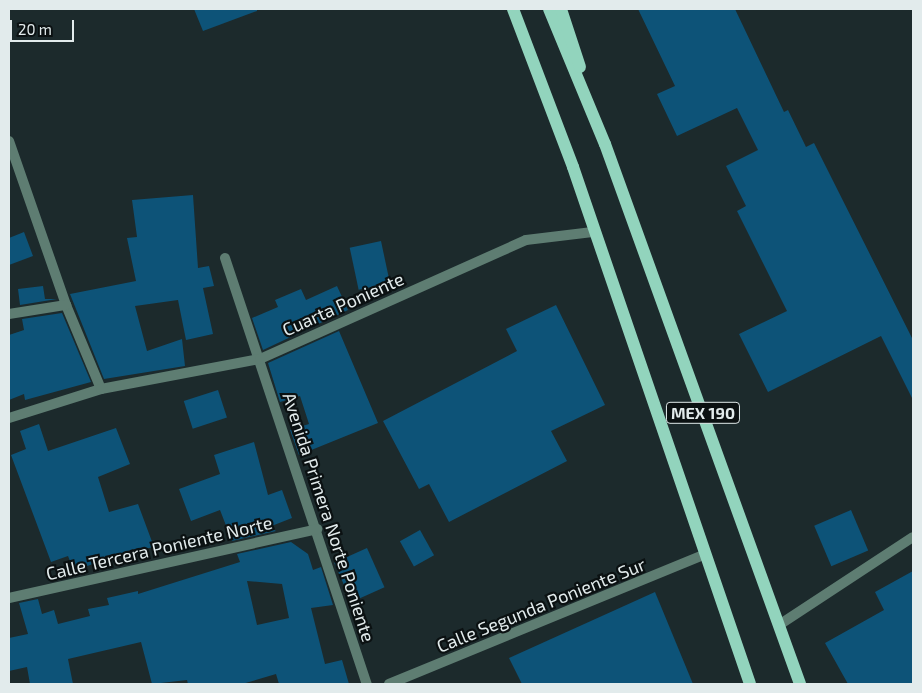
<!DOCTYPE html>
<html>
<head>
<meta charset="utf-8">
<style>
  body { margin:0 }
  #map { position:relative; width:922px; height:693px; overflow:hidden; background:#1c2a2c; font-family:"Exo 2",sans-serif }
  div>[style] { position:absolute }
  .building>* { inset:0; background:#0d5378; transform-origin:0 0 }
  .minor>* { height:10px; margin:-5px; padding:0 5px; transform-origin:5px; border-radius:5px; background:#5e7d72 }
  .primary>* { height:12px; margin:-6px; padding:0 6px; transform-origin:6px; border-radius:6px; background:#92d4bd }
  span { translate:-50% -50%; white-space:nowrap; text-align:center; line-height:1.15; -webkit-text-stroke:4.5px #0b1112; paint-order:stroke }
  .shield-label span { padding:1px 4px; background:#0b1112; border:1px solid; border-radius:4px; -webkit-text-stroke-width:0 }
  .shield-label { font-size:16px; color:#e2ebec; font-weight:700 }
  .street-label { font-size:18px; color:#e2ebec }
  .frame { position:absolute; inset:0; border:10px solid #e2ebec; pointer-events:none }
  .scale { position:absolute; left:10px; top:20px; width:64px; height:22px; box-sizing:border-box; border:2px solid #e2ebec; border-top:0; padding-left:6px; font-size:15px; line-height:18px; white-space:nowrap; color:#e2ebec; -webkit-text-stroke:4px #0b1112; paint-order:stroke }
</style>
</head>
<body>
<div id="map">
  <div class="building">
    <i style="clip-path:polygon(194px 9px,257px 9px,257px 11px,203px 31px)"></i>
    <i style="clip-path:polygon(638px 9px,735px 9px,784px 112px,788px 110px,806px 147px,814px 143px,913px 340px,913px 400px,881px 336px,768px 392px,739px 334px,787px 311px,737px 211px,746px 206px,726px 166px,758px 150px,737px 108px,677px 136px,657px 94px,675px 86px)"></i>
    <i style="clip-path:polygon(193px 195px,198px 268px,209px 266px,214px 286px,203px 288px,213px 334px,186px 340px,178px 300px,135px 306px,147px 351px,182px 339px,185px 366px,104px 379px,70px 294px,136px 281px,127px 238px,137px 237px,132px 200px)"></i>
    <i style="clip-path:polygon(24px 232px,33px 256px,9px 265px,9px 238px)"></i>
    <i style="left:381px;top:241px;width:43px;height:32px;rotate:78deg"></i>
    <i style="clip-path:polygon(43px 286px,45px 299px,57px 299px,20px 305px,18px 289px)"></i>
    <i style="clip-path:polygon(337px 286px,348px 310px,263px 350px,252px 318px,278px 307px,275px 300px,301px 289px,306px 300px)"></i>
    <i style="clip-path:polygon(556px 305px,605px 405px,551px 431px,567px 461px,449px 522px,429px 484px,419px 489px,383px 421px,517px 351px,506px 329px)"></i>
    <i style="clip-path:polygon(62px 313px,91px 382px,25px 400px,24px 394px,9px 400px,9px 335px,24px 330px,22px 319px)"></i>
    <i style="clip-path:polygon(339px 331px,378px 423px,299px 455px,290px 430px,309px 424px,300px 396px,280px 402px,268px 363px)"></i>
    <i style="left:218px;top:390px;width:29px;height:36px;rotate:72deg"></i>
    <i style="clip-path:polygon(39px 424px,48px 451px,116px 428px,130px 464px,98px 477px,109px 512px,138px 504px,154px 547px,134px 551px,133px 549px,74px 571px,68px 556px,51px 562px,11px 455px,26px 449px,20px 431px)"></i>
    <i style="clip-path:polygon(254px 442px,268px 495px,282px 490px,292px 518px,269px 527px,276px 531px,232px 541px,220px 510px,191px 521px,179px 489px,220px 474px,214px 455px)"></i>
    <i style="left:851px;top:510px;width:44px;height:40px;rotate:67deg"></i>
    <i style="left:420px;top:530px;width:29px;height:23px;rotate:61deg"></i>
    <i style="clip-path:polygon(evenodd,291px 542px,308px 554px,313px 570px,321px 567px,333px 605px,311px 608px,325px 664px,342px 660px,349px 684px,279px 684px,276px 674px,242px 684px,188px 684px,187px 680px,152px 684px,141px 642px,68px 659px,73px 684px,30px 684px,27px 667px,9px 671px,9px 638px,28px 634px,19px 603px,38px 599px,42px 614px,54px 610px,58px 624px,90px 616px,88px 609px,109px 605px,107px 598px,138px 591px,138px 594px,240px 562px,237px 554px,291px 542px,247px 581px,282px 584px,289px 618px,257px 625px,247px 581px)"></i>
    <i style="left:367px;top:548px;width:43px;height:36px;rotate:66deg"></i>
    <i style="clip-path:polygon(913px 571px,913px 684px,848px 684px,825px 643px,884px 610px,875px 592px)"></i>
    <i style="clip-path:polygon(655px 592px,693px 684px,522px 684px,509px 658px)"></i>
  </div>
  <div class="minor">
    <i style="left:9px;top:141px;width:174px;rotate:70.8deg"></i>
    <i style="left:66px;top:305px;width:91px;rotate:67.4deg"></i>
    <i style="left:225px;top:258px;width:449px;rotate:71.6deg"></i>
    <i style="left:9px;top:314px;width:58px;rotate:-9deg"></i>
    <i style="left:9px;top:418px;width:96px;rotate:-17.5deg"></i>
    <i style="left:101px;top:389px;width:162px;rotate:-10.7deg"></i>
    <i style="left:260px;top:359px;width:291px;rotate:-24.1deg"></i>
    <i style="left:526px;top:240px;width:67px;rotate:-6.8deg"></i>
    <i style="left:9px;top:598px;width:316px;rotate:-12.6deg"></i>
    <i style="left:779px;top:625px;width:160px;rotate:-33.3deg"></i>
    <i style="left:389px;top:684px;width:340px;rotate:-22.3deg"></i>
  </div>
  <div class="primary">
    <i style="left:513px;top:9px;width:169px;rotate:69.2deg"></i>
    <i style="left:573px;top:167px;width:546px;rotate:71.1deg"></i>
    <i style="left:549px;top:9px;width:146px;rotate:67.5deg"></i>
    <i style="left:605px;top:144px;width:574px;rotate:70.14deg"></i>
    <i style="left:561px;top:9px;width:61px;rotate:71.9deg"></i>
  </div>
  <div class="shield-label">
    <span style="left:703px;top:413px">MEX 190</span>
  </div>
  <div class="street-label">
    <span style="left:343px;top:304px;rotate:-24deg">Cuarta Poniente</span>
    <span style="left:329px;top:517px;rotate:72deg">Avenida Primera Norte Poniente</span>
    <span style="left:159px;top:548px;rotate:-13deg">Calle Tercera Poniente Norte</span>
    <span style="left:541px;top:605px;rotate:-22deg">Calle Segunda Poniente Sur</span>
  </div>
  <div class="frame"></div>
  <div class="scale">20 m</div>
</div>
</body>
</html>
